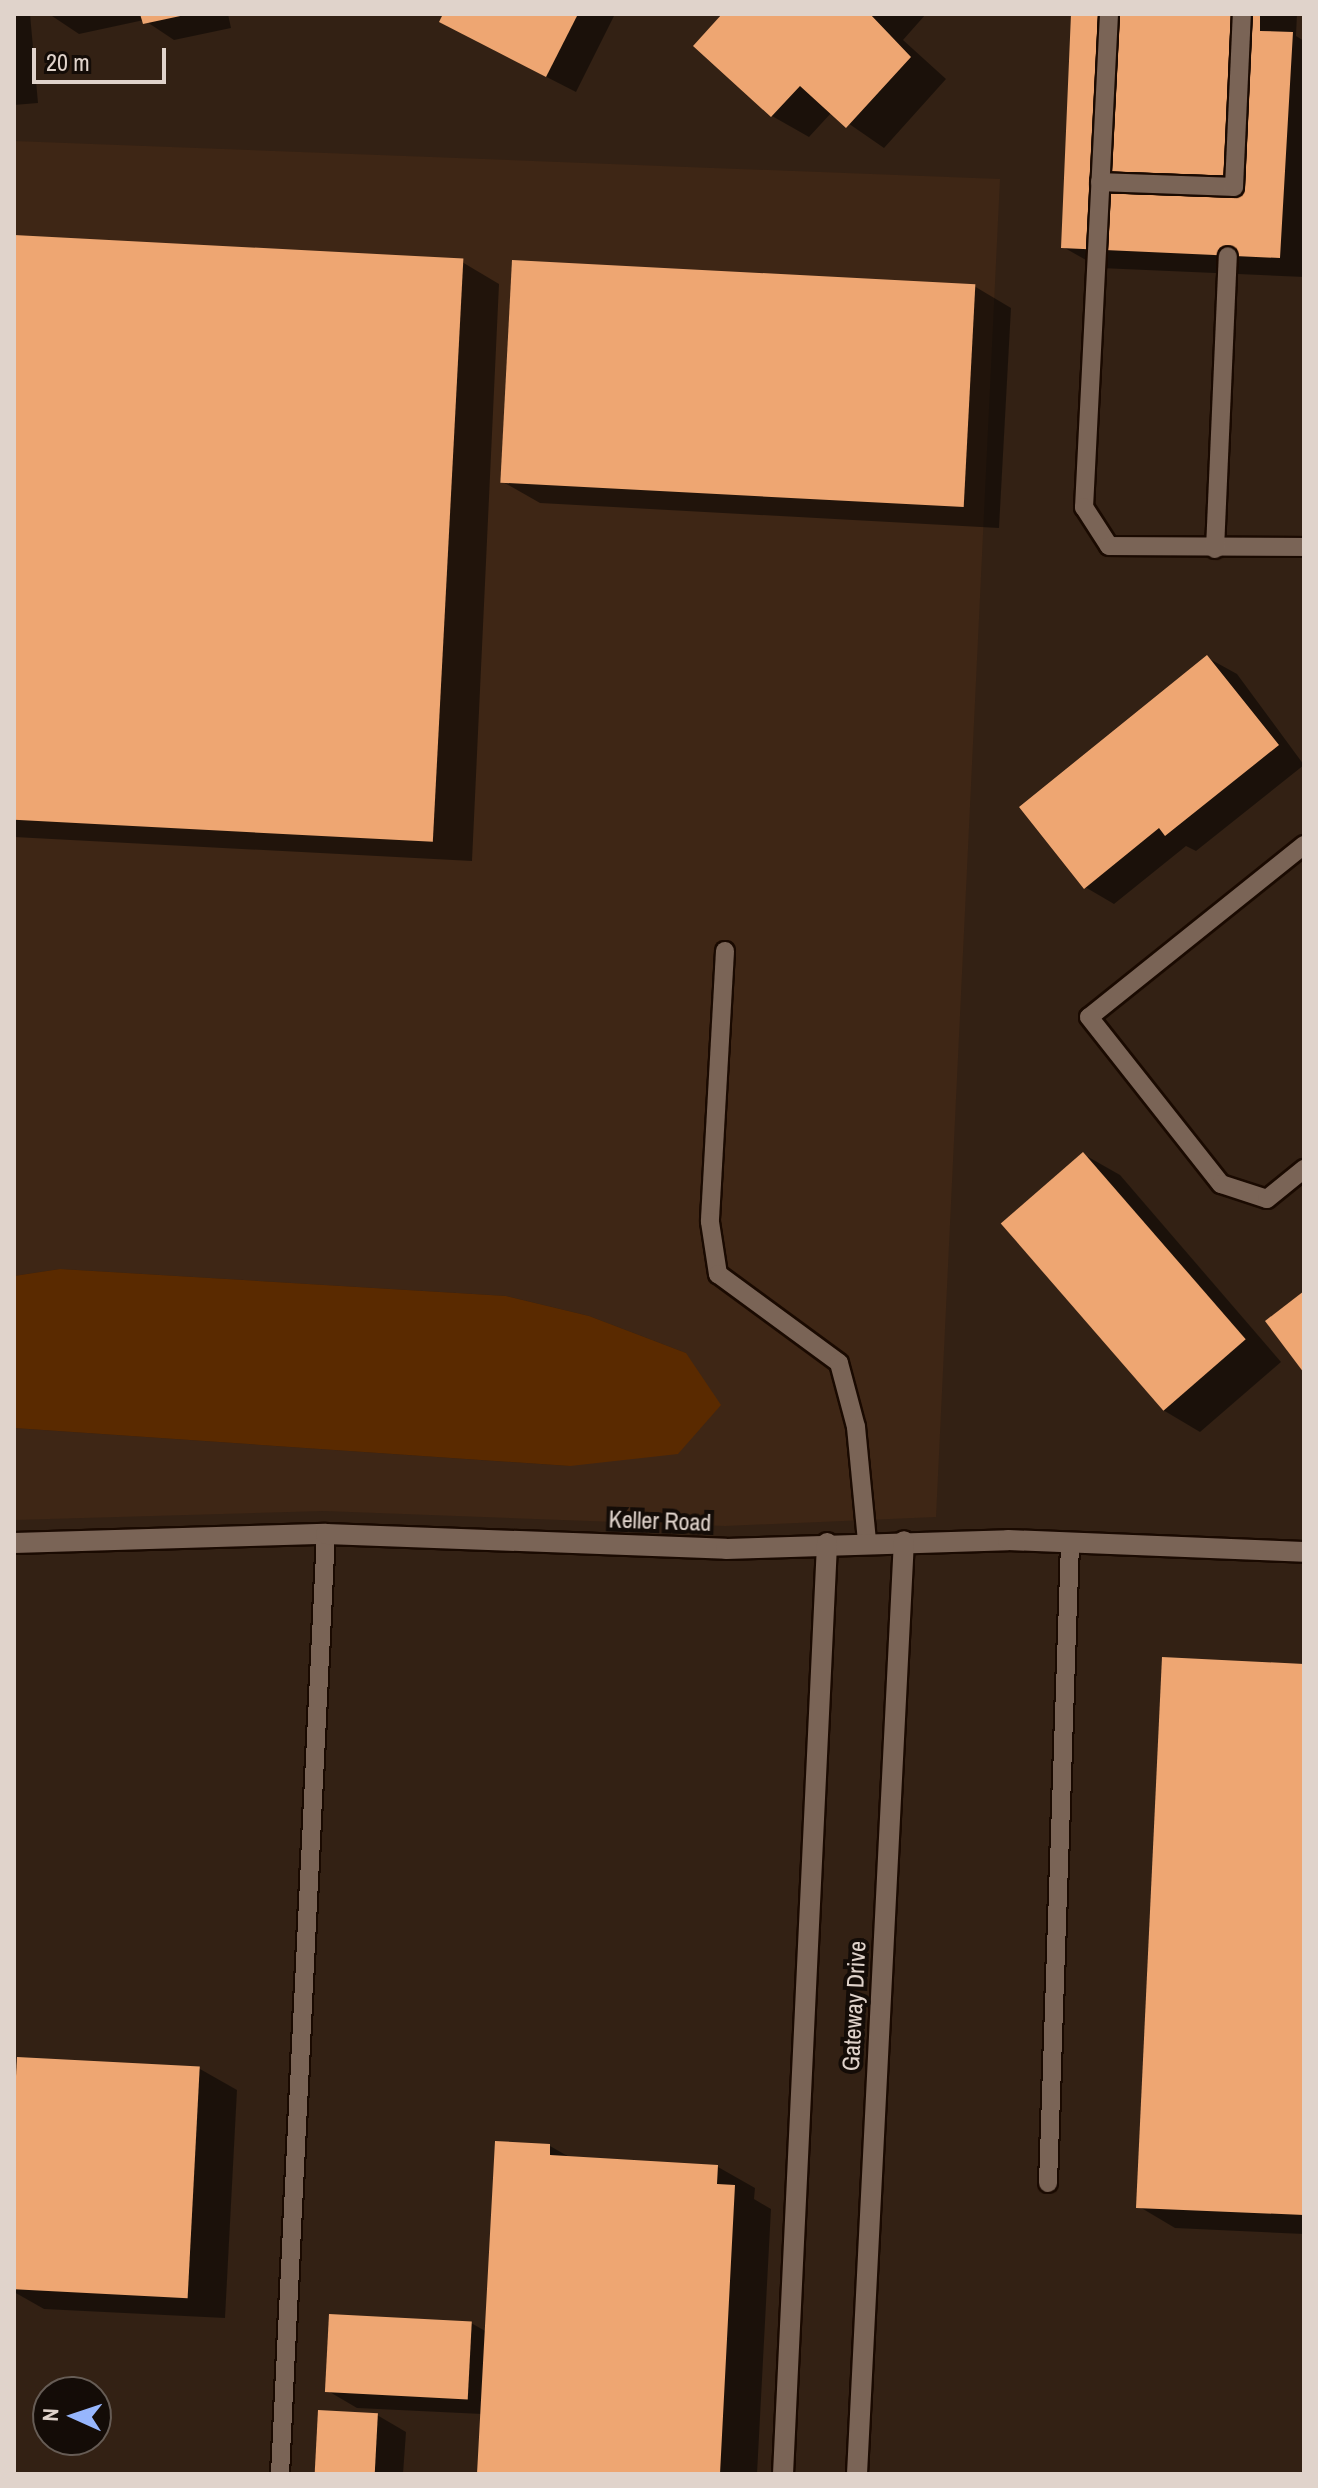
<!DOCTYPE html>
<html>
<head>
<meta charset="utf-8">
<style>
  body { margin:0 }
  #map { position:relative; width:1318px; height:2488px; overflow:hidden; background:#332114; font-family:"Archivo Narrow",sans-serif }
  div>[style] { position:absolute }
  .built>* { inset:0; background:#3e2615 }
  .water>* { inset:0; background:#5a2a00 }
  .shadow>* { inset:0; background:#0007 }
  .building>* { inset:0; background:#eea672; transform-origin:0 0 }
  .roads { filter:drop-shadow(2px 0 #1a0a01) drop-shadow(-2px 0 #1a0a01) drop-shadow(0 2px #1a0a01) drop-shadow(0 -2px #1a0a01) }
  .service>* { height:18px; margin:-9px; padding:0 9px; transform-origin:9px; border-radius:9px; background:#7a6456 }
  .tertiary>* { height:20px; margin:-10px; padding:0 10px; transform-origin:10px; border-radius:10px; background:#7a6456 }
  span { translate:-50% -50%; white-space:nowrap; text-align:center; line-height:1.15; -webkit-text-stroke:8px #140c07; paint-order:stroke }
  .street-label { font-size:24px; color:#e0d3cb }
  .frame { position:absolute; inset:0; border:16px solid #e0d3cb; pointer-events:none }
  .north { position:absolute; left:32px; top:2376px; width:80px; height:80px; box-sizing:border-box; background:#140c07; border:2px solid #665c55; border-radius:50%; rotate:273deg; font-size:22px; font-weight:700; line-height:32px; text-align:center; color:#e0d3cb }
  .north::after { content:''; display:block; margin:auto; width:28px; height:36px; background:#97b6fd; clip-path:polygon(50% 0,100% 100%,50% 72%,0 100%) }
  .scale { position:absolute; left:32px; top:48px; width:134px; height:36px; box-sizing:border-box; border:4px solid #e0d3cb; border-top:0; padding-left:10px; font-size:24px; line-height:28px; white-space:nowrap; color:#e0d3cb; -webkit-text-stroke:6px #140c07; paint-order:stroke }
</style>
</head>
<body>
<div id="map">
  <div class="built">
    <i style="clip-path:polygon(14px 141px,1000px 179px,936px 1517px,725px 1526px,324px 1511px,14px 1520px,14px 1428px,570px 1466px,686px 1353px,589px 1316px,506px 1296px,60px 1269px,14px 1276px)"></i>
  </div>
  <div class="water">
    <i style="clip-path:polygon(60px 1269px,506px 1296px,589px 1316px,686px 1353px,721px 1405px,678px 1454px,570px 1466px,14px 1428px,14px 1276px)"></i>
  </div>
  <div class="shadow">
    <i style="clip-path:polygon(14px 14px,30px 14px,38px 103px,14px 105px)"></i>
    <i style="clip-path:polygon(49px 14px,228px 14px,231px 28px,174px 40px,144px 20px,79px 34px)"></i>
    <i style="clip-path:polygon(445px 14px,615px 14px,576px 92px,470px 38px)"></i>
    <i style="clip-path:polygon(725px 14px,926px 14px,903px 40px,946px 79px,884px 148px,832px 112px,809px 137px,772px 116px,696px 46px)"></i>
    <i style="clip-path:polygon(1073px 14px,1297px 14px,1296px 36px,1304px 41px,1304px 277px,1100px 268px,1063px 247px)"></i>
    <i style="clip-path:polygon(14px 237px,462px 262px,499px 284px,472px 861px,14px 837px)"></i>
    <i style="clip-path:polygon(974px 286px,1011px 308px,999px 528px,540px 503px,503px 482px)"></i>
    <i style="clip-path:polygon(1208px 658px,1237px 674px,1304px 765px,1196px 851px,1186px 846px,1114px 904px,1085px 887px)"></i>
    <i style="clip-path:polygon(1083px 1154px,1120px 1175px,1281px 1362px,1200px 1432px,1163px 1410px)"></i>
    <i style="clip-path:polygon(1304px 1666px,1304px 2234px,1175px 2228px,1138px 2206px)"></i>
    <i style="clip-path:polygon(19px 2059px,200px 2069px,237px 2090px,225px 2318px,44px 2309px,14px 2292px)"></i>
    <i style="clip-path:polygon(550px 2146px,571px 2158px,718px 2167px,755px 2188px,754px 2199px,771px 2209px,757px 2474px,479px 2474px,482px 2414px,357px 2408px,328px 2391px,471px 2323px,487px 2332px)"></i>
    <i style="clip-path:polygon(377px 2415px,406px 2432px,403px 2474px,315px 2474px)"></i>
  </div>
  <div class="building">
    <i style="clip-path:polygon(140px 14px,184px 14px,185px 15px,143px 24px)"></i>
    <i style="clip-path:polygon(443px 14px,578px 14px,546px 77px,439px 22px)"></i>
    <i style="clip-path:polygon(722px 14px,870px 14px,911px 57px,846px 128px,800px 86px,771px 117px,693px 46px)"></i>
    <i style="clip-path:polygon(1071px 14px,1260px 14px,1260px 31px,1293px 32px,1280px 258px,1061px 248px)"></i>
    <i style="left:14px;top:235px;width:450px;height:584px;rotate:3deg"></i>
    <i style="left:512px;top:260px;width:464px;height:223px;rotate:3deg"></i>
    <i style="clip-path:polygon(1207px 655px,1279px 745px,1165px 836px,1159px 828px,1084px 889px,1019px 807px)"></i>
    <i style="left:1083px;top:1152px;width:248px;height:109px;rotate:49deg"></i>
    <i style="clip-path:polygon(1304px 1291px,1304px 1373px,1265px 1321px)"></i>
    <i style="clip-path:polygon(1162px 1657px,1304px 1664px,1304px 2215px,1136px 2208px)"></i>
    <i style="left:17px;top:2057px;width:183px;height:232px;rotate:3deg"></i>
    <i style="clip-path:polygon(495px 2141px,550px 2144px,550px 2155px,718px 2165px,717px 2184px,735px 2185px,720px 2474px,477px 2474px)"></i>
    <i style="left:329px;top:2314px;width:143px;height:78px;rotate:3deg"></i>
    <i style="left:318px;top:2410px;width:60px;height:64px;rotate:3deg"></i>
  </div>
  <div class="roads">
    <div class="service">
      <i style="left:1109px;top:14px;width:494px;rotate:92.9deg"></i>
      <i style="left:1084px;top:507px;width:46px;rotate:57.3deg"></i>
      <i style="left:1109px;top:546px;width:195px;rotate:0.3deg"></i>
      <i style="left:1100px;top:182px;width:134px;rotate:2.1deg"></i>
      <i style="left:1234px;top:187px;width:173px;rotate:-87.4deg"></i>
      <i style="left:1215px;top:549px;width:293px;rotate:-87.5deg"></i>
      <i style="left:1304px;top:845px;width:275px;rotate:141.3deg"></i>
      <i style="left:1089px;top:1017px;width:213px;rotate:51.7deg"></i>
      <i style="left:1221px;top:1184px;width:48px;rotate:18.1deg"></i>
      <i style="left:1267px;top:1199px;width:48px;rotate:-39deg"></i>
      <i style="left:725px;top:951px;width:271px;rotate:93.2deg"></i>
      <i style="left:710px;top:1222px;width:53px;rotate:81.3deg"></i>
      <i style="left:718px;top:1274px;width:150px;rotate:36.3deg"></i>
      <i style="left:839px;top:1363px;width:66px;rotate:75.1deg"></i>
      <i style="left:856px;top:1427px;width:116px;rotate:84.5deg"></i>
      <i style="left:1048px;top:2183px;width:641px;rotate:-88.03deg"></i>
      <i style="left:280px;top:2474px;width:941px;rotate:-87.2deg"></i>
    </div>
    <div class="tertiary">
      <i style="left:14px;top:1543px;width:312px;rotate:-1.7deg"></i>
      <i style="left:326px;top:1534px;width:400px;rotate:2.1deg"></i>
      <i style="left:726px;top:1549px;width:282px;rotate:-1.8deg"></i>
      <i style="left:1008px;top:1540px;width:296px;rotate:2.3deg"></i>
      <i style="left:783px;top:2474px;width:932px;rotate:-87.29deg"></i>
      <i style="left:857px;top:2474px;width:934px;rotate:-87.12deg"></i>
    </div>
  </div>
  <div class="street-label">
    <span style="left:660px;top:1521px;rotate:2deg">Keller Road</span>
    <span style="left:854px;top:2006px;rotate:-87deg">Gateway Drive</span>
  </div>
  <div class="frame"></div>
  <div class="north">N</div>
  <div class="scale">20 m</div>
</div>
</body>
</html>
